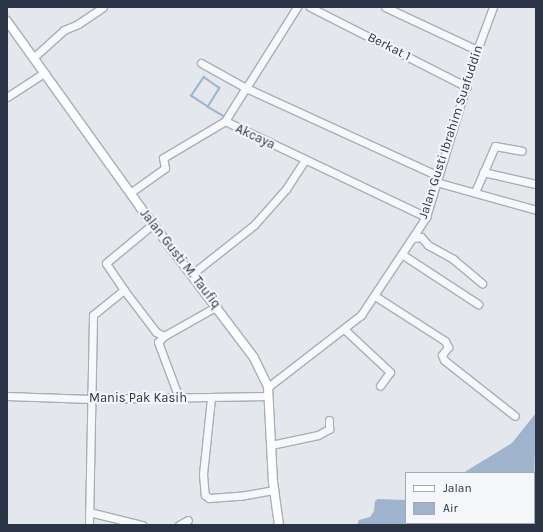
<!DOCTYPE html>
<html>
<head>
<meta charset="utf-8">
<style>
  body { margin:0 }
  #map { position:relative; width:543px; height:532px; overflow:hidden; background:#e4e7ec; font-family:Karla,sans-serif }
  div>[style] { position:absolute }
  .water>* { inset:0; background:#9fb4cc }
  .stream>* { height:1.5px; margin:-0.75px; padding:0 0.75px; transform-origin:0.75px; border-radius:0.75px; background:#9fb4cc }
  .roads { filter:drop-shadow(1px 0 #a9aeb7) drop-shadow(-1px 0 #a9aeb7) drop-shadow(0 1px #a9aeb7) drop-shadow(0 -1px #a9aeb7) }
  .minor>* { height:7px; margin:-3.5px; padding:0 3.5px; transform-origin:3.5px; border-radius:3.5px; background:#f7f8fa }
  .major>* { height:8px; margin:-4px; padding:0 4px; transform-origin:4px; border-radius:4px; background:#fff }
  span { translate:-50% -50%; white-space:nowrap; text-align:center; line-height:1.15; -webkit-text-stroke:4px #f4f6f9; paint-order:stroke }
  .street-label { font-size:13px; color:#2b3445 }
  .frame { position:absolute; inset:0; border:8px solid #2b3445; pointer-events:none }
  .legend { position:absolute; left:405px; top:472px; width:130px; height:52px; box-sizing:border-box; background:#f4f6f9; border:1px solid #a4a8b1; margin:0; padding:5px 7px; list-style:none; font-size:12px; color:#2b3445 }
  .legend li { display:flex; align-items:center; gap:8px; height:20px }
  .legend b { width:20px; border:1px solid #a4a8b1 }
</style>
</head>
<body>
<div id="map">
  <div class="water">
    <i style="clip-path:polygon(536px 413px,534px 488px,534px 473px,463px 473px,512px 443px)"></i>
    <i style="clip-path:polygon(378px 499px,406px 500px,406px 523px,470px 523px,357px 525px,359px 520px,370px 517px,374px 511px,375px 501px)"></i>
  </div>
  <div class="stream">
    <i style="left:208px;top:107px;width:20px;rotate:-147deg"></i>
    <i style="left:191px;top:96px;width:23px;rotate:-56deg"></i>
    <i style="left:204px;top:77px;width:19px;rotate:35deg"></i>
    <i style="left:220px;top:88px;width:22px;rotate:122deg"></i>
    <i style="left:208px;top:107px;width:20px;rotate:30deg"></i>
  </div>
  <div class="roads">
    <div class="minor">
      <i style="left:310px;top:7px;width:176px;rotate:27deg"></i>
      <i style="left:385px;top:7px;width:102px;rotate:25.1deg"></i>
      <i style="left:33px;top:58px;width:42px;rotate:-42.1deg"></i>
      <i style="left:64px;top:30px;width:15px;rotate:-23deg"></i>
      <i style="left:78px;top:24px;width:30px;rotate:-34deg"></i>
      <i style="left:201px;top:63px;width:51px;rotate:29.1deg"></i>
      <i style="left:246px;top:88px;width:96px;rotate:-57.8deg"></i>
      <i style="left:7px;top:97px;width:44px;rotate:-33deg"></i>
      <i style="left:225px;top:121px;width:223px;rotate:25.5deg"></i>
      <i style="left:483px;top:172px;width:54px;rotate:12.8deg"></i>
      <i style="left:436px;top:182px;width:104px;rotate:15.6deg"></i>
      <i style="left:475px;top:192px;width:50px;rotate:-66.5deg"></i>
      <i style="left:495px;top:146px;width:27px;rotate:10deg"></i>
      <i style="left:130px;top:193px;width:43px;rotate:-35.5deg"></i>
      <i style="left:165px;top:168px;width:10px;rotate:-101deg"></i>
      <i style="left:163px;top:158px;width:72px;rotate:-30.8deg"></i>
      <i style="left:225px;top:121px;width:39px;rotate:-58deg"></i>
      <i style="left:246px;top:88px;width:211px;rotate:24.6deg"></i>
      <i style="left:414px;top:238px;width:7px;rotate:-8deg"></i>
      <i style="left:421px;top:237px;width:11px;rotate:49deg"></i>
      <i style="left:428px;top:245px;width:29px;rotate:29deg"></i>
      <i style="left:453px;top:259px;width:38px;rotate:40deg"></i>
      <i style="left:403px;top:255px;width:90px;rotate:33.2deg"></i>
      <i style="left:192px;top:274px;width:79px;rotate:-38.3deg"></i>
      <i style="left:254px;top:225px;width:48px;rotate:-48.4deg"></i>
      <i style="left:286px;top:189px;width:33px;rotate:-57deg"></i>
      <i style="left:124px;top:290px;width:53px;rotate:52.7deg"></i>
      <i style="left:156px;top:332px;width:9px;rotate:27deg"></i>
      <i style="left:164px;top:336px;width:61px;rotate:-29.5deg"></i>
      <i style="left:375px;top:296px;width:83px;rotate:32.7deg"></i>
      <i style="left:445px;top:341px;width:7px;rotate:63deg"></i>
      <i style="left:448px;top:347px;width:10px;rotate:127deg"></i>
      <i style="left:442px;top:355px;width:5px;rotate:68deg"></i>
      <i style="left:444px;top:360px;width:90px;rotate:38.3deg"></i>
      <i style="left:344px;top:329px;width:63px;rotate:43.1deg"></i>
      <i style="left:390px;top:372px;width:17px;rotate:126deg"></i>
      <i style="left:164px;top:336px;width:8px;rotate:135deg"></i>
      <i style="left:158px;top:342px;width:60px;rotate:69.4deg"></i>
      <i style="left:268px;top:387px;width:118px;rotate:-37.7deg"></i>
      <i style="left:361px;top:315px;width:118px;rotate:-56.4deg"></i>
      <i style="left:426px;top:217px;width:175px;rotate:-73deg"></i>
      <i style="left:477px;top:50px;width:46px;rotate:-69.6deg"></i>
      <i style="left:7px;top:396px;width:84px;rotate:2deg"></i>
      <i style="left:91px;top:399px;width:177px;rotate:-1deg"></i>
      <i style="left:211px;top:398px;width:76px;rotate:96deg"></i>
      <i style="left:203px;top:474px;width:21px;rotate:85deg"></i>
      <i style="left:205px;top:495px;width:5px;rotate:37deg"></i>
      <i style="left:209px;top:498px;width:31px;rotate:-4deg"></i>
      <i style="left:240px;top:496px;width:35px;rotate:-10deg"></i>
      <i style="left:271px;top:445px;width:48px;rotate:-12deg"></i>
      <i style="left:318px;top:435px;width:13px;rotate:-29deg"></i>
      <i style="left:329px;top:429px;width:9px;rotate:-90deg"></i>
      <i style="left:89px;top:512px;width:55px;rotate:13.8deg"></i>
      <i style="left:89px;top:525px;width:210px;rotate:-88.9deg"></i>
      <i style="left:93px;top:315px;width:40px;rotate:-39deg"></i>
      <i style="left:124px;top:290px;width:32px;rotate:-124deg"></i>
      <i style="left:106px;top:263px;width:61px;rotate:-39.7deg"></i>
      <i style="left:179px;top:525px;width:10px;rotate:-29deg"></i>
    </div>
    <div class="major">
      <i style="left:7px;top:21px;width:229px;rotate:54.4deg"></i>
      <i style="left:140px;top:207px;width:189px;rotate:52.9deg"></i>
      <i style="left:254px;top:358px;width:32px;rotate:64deg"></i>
      <i style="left:268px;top:387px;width:95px;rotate:87deg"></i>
      <i style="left:273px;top:482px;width:43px;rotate:82.1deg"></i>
    </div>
  </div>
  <div class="street-label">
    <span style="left:389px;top:47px;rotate:27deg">Berkat 1</span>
    <span style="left:451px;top:132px;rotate:-72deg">Jalan Gusti Ibrahim Suafuddin</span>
    <span style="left:255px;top:137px;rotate:25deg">Akcaya</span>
    <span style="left:180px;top:259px;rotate:52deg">Jalan Gusti M. Taufiq</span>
    <span style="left:138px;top:398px">Manis Pak Kasih</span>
  </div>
  <div class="frame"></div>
  <ul class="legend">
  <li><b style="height:5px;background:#fff"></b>Jalan</li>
  <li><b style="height:11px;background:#9fb4cc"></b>Air</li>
  </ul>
</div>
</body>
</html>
